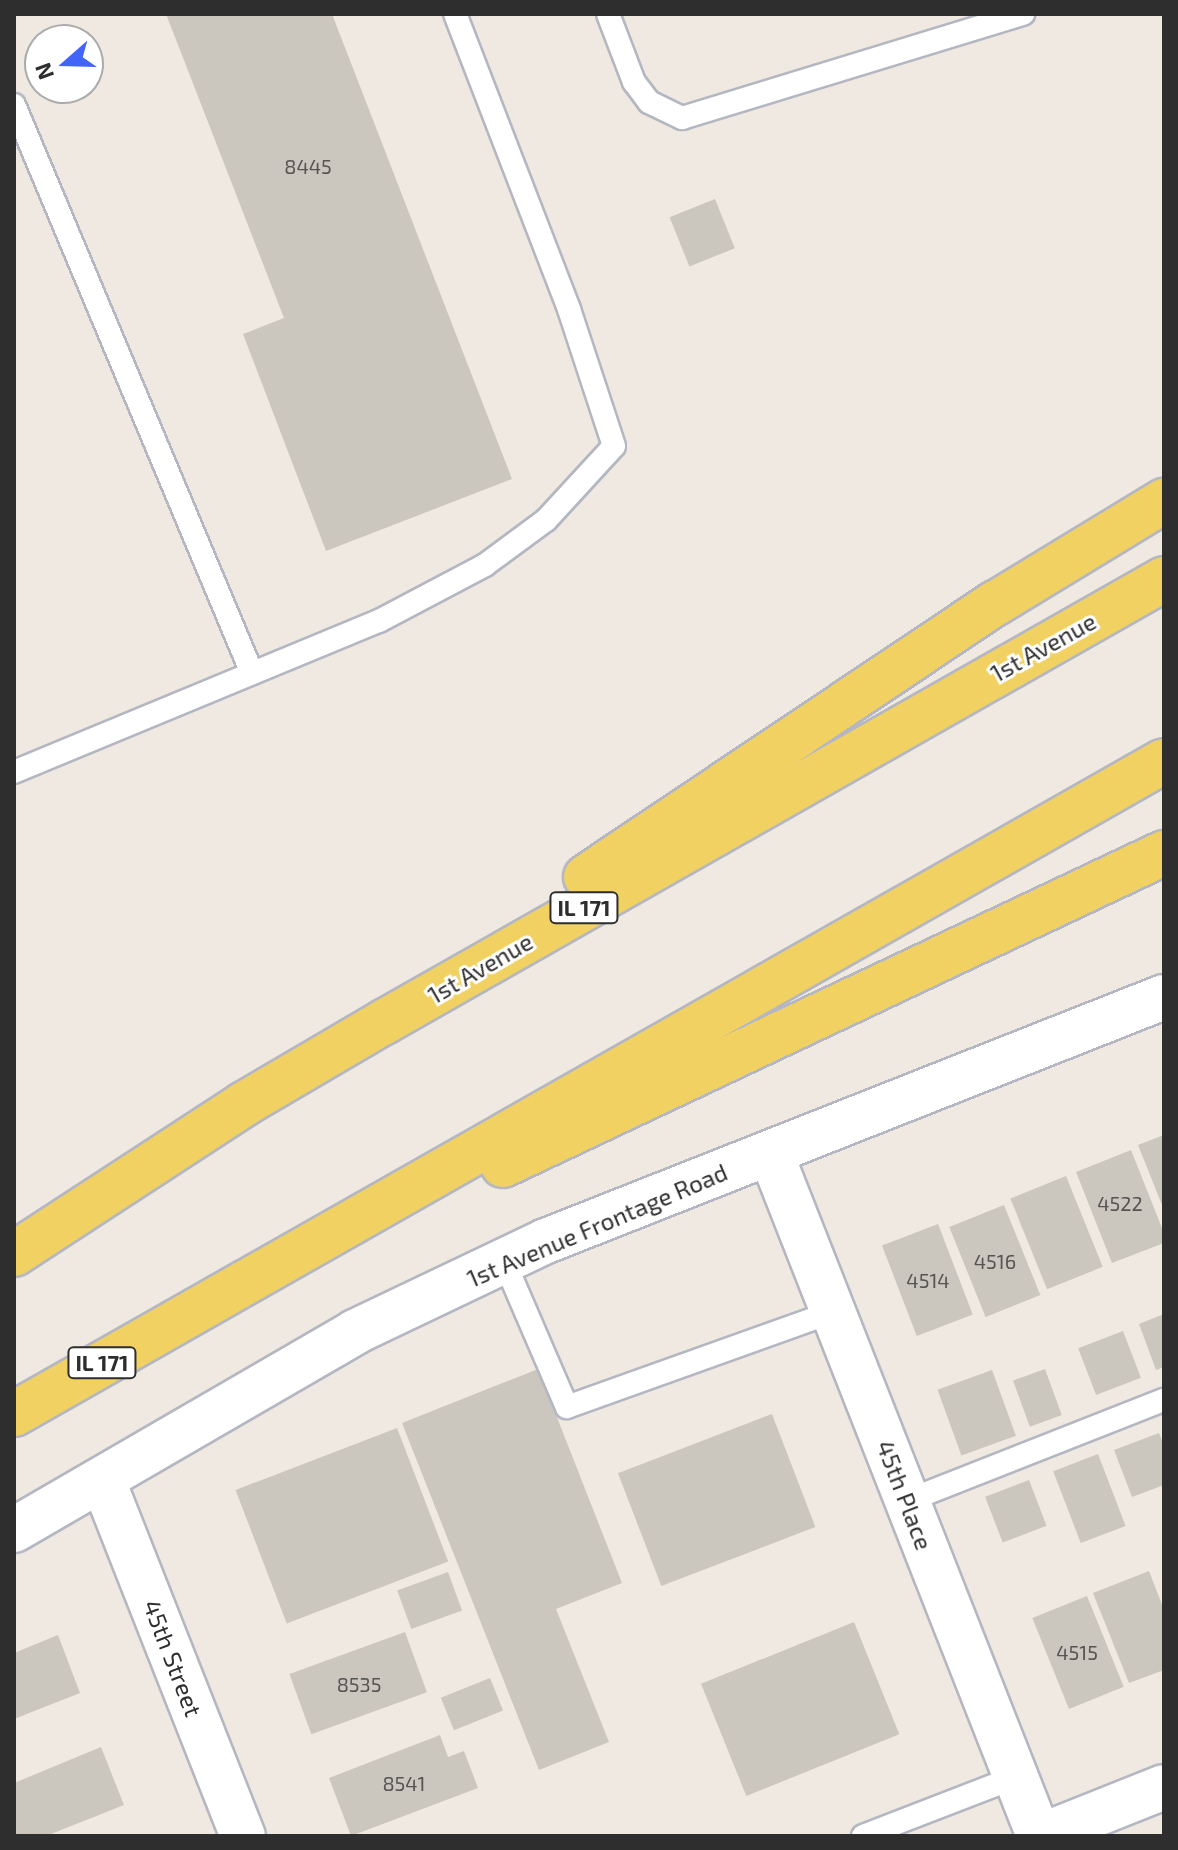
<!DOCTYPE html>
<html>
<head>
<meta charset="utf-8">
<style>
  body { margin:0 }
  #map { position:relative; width:1178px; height:1850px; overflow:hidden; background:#efe9e1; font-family:"Exo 2",sans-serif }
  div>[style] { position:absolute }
  .building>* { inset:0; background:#cbc7bf; transform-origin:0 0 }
  .roads { filter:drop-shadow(2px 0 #b4b7c1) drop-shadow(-2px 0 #b4b7c1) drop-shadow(0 2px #b4b7c1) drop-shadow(0 -2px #b4b7c1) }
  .lane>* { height:22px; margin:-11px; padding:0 11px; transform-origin:11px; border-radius:11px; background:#fff }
  .street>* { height:44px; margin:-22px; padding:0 22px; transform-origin:22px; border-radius:22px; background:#fff }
  .secondary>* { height:44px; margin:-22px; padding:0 22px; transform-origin:22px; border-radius:22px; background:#fff }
  .primary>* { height:44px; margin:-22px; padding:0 22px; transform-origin:22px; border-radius:22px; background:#f2d163 }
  span { translate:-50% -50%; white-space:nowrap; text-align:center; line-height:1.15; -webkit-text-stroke:6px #fff; paint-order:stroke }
  .number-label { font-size:20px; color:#555452 }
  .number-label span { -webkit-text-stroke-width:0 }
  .shield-label span { padding:2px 6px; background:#fff; border:2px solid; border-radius:6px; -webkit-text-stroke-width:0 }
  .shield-label { font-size:22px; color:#2e2e2e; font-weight:700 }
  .street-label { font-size:24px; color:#2e2e2e }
  .frame { position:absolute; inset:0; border:16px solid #2e2e2e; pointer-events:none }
  .north { position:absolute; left:24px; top:24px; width:80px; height:80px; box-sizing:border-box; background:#fff; border:2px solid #ababab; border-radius:50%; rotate:250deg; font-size:22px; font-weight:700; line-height:32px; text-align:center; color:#2e2e2e }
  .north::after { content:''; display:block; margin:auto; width:28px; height:36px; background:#4264fb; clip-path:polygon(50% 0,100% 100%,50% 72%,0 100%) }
</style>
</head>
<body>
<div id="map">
  <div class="building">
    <i style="clip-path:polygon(166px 14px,332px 14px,512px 479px,326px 551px,243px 334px,284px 318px)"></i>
    <i style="left:715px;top:199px;width:53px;height:49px;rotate:68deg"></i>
    <i style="clip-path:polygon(1164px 1135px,1164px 1210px,1138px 1145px)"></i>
    <i style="clip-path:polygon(1131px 1150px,1164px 1233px,1164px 1243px,1112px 1263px,1076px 1172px)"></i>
    <i style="left:1066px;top:1176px;width:98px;height:60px;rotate:68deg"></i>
    <i style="left:1004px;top:1205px;width:97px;height:59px;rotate:68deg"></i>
    <i style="left:938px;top:1224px;width:97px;height:60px;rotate:69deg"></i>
    <i style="clip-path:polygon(1164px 1314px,1164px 1367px,1156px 1370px,1139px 1324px)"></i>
    <i style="left:1123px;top:1331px;width:50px;height:48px;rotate:69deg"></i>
    <i style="clip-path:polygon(538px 1369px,622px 1583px,556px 1609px,609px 1742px,539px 1770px,402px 1423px)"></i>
    <i style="left:1045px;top:1369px;width:49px;height:34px;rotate:70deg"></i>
    <i style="left:992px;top:1370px;width:70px;height:58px;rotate:70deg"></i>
    <i style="left:772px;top:1414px;width:121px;height:165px;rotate:69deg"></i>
    <i style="left:397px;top:1428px;width:143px;height:173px;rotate:69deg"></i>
    <i style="clip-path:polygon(1159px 1433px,1164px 1445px,1164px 1485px,1132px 1497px,1114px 1450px)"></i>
    <i style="left:1098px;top:1454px;width:77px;height:48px;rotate:69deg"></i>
    <i style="left:1029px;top:1480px;width:49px;height:47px;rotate:69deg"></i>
    <i style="clip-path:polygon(1149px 1571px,1164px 1610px,1164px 1670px,1129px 1683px,1093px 1593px)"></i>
    <i style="left:448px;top:1572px;width:41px;height:54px;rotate:70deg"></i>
    <i style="left:1087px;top:1596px;width:98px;height:59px;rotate:68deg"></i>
    <i style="left:854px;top:1622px;width:121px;height:165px;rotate:68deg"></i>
    <i style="left:405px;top:1632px;width:64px;height:123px;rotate:70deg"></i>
    <i style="clip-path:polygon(58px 1635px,80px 1693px,14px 1719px,14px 1653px)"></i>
    <i style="left:490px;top:1678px;width:35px;height:53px;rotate:68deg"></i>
    <i style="clip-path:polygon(440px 1735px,448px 1757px,464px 1751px,478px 1788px,351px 1836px,329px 1778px)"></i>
    <i style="clip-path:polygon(101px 1747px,124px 1805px,46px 1836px,14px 1836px,14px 1783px)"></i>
  </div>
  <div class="roads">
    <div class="lane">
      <i style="left:608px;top:14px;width:73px;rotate:69.1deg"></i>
      <i style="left:634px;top:82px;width:25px;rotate:53deg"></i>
      <i style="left:649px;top:102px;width:37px;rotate:26deg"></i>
      <i style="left:682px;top:118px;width:357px;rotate:-17deg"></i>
      <i style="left:14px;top:105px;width:616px;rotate:67.27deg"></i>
      <i style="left:14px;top:772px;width:395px;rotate:-22.5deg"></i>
      <i style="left:379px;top:621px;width:120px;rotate:-27.8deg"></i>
      <i style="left:485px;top:565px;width:76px;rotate:-36.4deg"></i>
      <i style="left:546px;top:520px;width:100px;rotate:-47.4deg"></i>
      <i style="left:614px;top:446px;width:144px;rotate:-108.2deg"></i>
      <i style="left:569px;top:309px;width:316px;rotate:-111.1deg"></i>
      <i style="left:504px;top:1261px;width:159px;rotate:66.7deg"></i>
      <i style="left:567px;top:1407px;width:282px;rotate:-19.7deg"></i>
      <i style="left:907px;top:1501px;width:276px;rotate:-21.5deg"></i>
      <i style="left:863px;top:1836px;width:164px;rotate:-21.1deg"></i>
    </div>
    <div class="street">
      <i style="left:771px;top:1154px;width:733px;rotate:68.55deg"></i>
      <i style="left:103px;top:1481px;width:382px;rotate:68.5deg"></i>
      <i style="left:1041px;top:1836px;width:132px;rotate:-21.7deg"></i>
    </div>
    <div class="secondary">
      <i style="left:14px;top:1530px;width:394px;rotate:-30.1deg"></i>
      <i style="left:355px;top:1332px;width:212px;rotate:-25.5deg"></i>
      <i style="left:546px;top:1241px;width:664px;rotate:-21.55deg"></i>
    </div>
    <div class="primary">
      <i style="left:586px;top:877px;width:493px;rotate:-33.8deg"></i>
      <i style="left:996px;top:603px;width:197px;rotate:-31.3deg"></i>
      <i style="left:503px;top:1165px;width:731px;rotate:-25.27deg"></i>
      <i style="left:14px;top:1254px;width:275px;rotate:-33.1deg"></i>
      <i style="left:244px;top:1104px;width:162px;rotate:-30.4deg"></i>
      <i style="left:384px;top:1022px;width:897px;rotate:-29.59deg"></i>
      <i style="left:14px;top:1414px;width:1322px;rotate:-29.59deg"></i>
    </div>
  </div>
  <div class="number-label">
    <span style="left:308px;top:166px">8445</span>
    <span style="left:1120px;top:1203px">4522</span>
    <span style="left:995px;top:1261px">4516</span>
    <span style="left:928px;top:1280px">4514</span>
    <span style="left:1077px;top:1652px">4515</span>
    <span style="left:359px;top:1684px">8535</span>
    <span style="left:404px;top:1783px">8541</span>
  </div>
  <div class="shield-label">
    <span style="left:584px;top:908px">IL 171</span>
    <span style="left:102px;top:1363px">IL 171</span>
  </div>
  <div class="street-label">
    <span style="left:1043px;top:647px;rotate:-29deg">1st Avenue</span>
    <span style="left:480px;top:968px;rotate:-30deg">1st Avenue</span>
    <span style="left:597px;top:1225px;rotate:-23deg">1st Avenue Frontage Road</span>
    <span style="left:905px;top:1495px;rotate:69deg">45th Place</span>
    <span style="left:173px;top:1658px;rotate:69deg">45th Street</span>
  </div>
  <div class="frame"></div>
  <div class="north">N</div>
</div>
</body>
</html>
